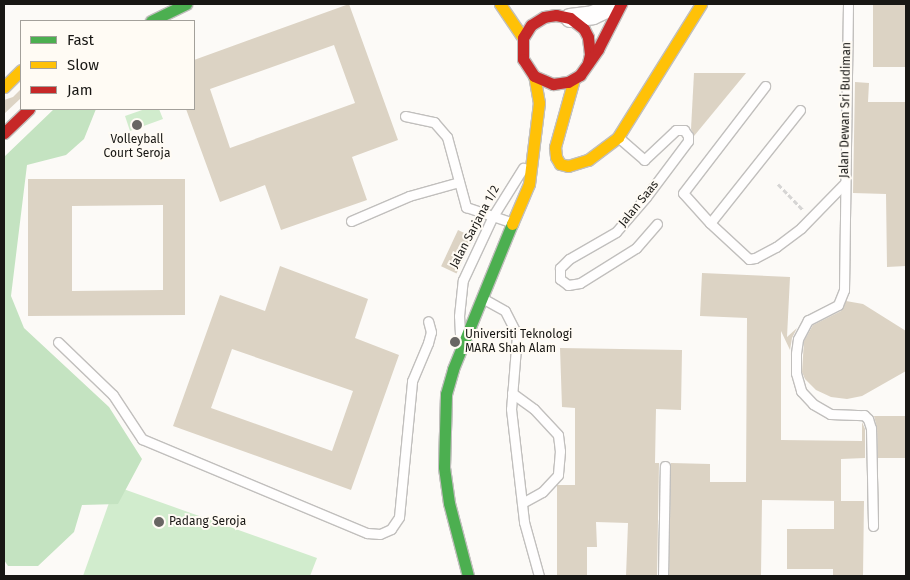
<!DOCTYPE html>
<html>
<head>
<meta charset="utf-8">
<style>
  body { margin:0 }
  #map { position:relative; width:910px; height:580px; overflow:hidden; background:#fcfaf7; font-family:"Fira Sans",sans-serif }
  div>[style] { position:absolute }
  .green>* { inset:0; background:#d1eccd }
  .forest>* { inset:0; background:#c4e3c1 }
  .building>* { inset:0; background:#dcd3c4; transform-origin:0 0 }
  .path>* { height:3px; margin-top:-1.5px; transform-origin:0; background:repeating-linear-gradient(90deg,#d6d5d4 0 5px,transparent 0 7.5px) }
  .roads { filter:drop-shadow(1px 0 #c1bfbd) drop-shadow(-1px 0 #c1bfbd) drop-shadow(0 1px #c1bfbd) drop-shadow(0 -1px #c1bfbd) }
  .lane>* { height:9px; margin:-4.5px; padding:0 4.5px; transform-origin:4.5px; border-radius:4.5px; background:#fffefe }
  .street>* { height:18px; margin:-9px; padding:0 9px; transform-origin:9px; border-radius:9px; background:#fffefe }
  .fast>* { height:11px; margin:-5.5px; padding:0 5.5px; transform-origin:5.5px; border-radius:5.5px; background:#4caf50 }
  .slow>* { height:11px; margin:-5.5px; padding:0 5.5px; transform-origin:5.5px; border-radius:5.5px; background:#ffc107 }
  .jam>* { height:11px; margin:-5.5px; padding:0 5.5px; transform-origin:5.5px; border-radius:5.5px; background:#c62828 }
  .dots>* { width:14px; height:14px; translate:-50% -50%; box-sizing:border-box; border:2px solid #fffbf4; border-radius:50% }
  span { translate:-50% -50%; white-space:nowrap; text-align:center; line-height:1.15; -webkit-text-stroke:4px #fffbf4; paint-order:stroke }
  .street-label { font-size:12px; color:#181714 }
  .poi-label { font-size:12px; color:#181714 }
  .left { translate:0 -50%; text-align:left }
  .frame { position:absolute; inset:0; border:5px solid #181714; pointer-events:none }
  .legend { position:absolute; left:20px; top:20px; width:175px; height:90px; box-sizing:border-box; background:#fffbf4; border:1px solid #a3a09a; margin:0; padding:6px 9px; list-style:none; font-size:15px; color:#181714 }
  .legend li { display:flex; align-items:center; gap:10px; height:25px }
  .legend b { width:25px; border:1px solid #a3a09a }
</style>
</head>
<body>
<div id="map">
  <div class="green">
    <i style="clip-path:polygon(145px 109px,159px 109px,163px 119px,130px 131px,125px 116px)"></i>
    <i style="clip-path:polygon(115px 486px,317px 558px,310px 576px,83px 576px)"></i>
  </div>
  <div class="forest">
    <i style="clip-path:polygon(54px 109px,96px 109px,84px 139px,66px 155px,27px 165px,11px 296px,24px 328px,109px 407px,142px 459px,118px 504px,82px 505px,74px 532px,38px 566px,8px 566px,4px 560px,4px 157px)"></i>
  </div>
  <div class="building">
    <i style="clip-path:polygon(evenodd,349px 4px,398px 140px,352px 157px,367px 200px,281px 230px,265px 185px,220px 202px,186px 109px,194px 109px,194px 60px,349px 4px,334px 45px,355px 103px,230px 148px,210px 89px,334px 45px)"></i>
    <i style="left:873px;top:4px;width:33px;height:63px"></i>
    <i style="clip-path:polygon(694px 73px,746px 73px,694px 136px,691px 129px)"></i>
    <i style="clip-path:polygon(855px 82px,869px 83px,868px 102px,906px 102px,906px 266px,887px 267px,886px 194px,853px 193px)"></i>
    <i style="clip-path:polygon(21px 89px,21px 98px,4px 114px,4px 100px,13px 97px)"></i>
    <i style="clip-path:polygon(evenodd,28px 179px,185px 179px,185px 315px,28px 316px,28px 179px,163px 205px,163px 290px,72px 291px,72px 206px,163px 205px)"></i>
    <i style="left:458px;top:230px;width:17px;height:40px;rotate:25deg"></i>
    <i style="clip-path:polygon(evenodd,280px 266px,368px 299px,355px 338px,399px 355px,351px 490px,173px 426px,220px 295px,265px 311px,280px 266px,232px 349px,353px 391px,332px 451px,211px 408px,232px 349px)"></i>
    <i style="clip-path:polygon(702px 273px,790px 277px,787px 337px,797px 328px,792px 338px,790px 350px,781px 331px,781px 440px,862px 441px,862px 422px,865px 429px,865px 458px,841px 459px,841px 501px,762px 500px,761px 576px,669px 576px,671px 463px,710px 464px,710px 482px,746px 482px,747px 318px,700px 316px)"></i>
    <i style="clip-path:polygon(846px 301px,863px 304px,906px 331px,906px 371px,862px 396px,847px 399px,831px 397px,816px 390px,805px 379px,802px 372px,804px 341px,813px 325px,841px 311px)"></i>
    <i style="clip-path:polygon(560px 348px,682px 350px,681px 410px,656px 409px,655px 463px,659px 463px,657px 576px,626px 576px,628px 523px,596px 522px,597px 547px,587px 547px,587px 576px,557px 576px,557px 485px,575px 485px,575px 408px,562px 407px)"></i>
    <i style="clip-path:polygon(874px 416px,906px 416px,906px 458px,878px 458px,877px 428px)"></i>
    <i style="clip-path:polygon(834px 501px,864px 501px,863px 576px,833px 576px,833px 569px,787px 569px,787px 529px,834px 529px)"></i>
  </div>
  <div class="path">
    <i style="left:778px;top:184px;width:37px;rotate:46deg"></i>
  </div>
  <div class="roads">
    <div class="lane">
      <i style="left:848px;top:4px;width:286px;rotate:90.8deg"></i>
      <i style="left:844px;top:290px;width:16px;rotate:112deg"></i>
      <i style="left:838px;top:305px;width:34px;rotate:153deg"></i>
      <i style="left:808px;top:320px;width:21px;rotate:118deg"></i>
      <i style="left:798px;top:339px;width:15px;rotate:98deg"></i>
      <i style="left:796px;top:354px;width:19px;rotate:90deg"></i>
      <i style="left:796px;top:373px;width:19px;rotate:74deg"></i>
      <i style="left:801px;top:391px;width:18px;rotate:47deg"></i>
      <i style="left:813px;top:404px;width:20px;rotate:30deg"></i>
      <i style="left:830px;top:414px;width:34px;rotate:2deg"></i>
      <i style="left:864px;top:415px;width:6px;rotate:45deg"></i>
      <i style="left:868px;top:419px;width:9px;rotate:72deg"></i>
      <i style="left:871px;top:428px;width:98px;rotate:88.8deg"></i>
      <i style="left:800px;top:110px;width:144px;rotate:128.5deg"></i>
      <i style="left:710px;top:223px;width:53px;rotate:42.7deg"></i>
      <i style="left:749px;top:259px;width:6px;rotate:-9deg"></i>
      <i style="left:755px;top:258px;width:24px;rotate:-28deg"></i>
      <i style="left:776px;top:247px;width:31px;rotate:-37deg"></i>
      <i style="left:801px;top:228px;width:62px;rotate:-45.7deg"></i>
      <i style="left:405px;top:116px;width:30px;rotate:12deg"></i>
      <i style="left:434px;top:122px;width:20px;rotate:49deg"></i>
      <i style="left:447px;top:137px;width:73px;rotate:74.8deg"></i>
      <i style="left:466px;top:207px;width:50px;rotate:18.8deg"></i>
      <i style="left:618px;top:137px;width:35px;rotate:41deg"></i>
      <i style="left:644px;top:160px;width:44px;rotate:-43.2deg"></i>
      <i style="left:676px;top:130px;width:8px"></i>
      <i style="left:684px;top:130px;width:7px;rotate:56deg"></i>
      <i style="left:688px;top:136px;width:5px;rotate:90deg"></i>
      <i style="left:688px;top:141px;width:70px;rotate:126.9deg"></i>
      <i style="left:646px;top:197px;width:46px;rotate:130.6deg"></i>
      <i style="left:616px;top:232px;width:54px;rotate:150.1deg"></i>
      <i style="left:569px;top:259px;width:13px;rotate:135deg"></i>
      <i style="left:560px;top:268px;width:11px;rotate:90deg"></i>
      <i style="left:560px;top:279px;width:10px;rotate:37deg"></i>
      <i style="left:568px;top:285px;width:12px;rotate:-9deg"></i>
      <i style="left:580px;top:283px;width:66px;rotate:-32deg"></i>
      <i style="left:636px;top:248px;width:32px;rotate:-49deg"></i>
      <i style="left:351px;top:221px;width:63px;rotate:-23.3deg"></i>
      <i style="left:409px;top:196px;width:52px;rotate:-15.6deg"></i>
      <i style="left:710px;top:223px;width:40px;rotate:-132deg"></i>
      <i style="left:683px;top:193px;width:135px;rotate:-52.5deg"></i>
      <i style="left:482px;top:298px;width:26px;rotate:29deg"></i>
      <i style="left:505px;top:311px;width:27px;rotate:63deg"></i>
      <i style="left:517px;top:335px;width:74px;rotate:94.6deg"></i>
      <i style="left:511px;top:409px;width:114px;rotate:83.4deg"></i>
      <i style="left:524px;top:522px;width:56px;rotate:74.5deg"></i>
      <i style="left:460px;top:334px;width:18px;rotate:-93deg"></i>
      <i style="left:459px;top:316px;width:36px;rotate:-84deg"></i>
      <i style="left:463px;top:280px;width:71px;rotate:-64.9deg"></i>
      <i style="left:493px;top:216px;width:57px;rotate:-58deg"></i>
      <i style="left:58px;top:342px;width:76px;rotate:43.9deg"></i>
      <i style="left:113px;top:395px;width:53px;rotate:56.6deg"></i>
      <i style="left:142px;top:439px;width:244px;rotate:22.7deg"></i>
      <i style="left:367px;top:533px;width:13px;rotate:4deg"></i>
      <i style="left:380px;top:534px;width:12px;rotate:-24deg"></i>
      <i style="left:391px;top:529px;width:14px;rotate:-56deg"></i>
      <i style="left:399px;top:517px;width:137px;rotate:-84.5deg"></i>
      <i style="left:412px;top:381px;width:41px;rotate:-67.2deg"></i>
      <i style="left:428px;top:343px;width:11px;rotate:-75deg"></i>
      <i style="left:431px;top:332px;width:11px;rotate:-105deg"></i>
      <i style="left:512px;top:393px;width:27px;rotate:36deg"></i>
      <i style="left:534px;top:409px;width:35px;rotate:47deg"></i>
      <i style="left:558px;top:435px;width:16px;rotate:83deg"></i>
      <i style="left:560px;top:451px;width:24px;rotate:95deg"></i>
      <i style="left:558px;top:475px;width:23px;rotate:133deg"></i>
      <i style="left:542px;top:492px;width:23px;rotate:151deg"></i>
      <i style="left:663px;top:576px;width:110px;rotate:-89deg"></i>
    </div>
    <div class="street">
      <i style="left:570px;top:18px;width:23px;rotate:-7deg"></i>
      <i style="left:593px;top:15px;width:26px;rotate:-25deg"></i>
    </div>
    <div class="fast">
      <i style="left:151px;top:21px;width:39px;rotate:-26deg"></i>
      <i style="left:468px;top:576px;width:75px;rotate:-104.6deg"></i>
      <i style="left:449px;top:503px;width:36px;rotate:-98deg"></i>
      <i style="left:444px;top:467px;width:73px;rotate:-88.4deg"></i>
      <i style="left:446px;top:394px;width:26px;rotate:-74deg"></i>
      <i style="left:453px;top:369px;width:157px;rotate:-67.9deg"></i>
    </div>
    <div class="slow">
      <i style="left:500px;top:4px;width:41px;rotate:55.9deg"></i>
      <i style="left:574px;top:79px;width:71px;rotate:105.6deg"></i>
      <i style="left:555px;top:147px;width:10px;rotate:84deg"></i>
      <i style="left:556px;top:157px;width:8px;rotate:60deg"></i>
      <i style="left:560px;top:164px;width:8px;rotate:14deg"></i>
      <i style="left:568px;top:166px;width:21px;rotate:-17deg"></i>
      <i style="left:588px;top:160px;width:38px;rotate:-37deg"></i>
      <i style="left:618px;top:137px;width:157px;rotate:-58deg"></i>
      <i style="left:4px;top:87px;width:24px;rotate:-45deg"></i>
      <i style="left:512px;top:224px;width:43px;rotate:-67deg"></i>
      <i style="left:529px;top:184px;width:82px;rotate:-83deg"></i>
      <i style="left:539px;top:103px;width:27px;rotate:-100deg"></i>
    </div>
    <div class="jam">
      <i style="left:588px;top:63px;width:9px;rotate:-77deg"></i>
      <i style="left:590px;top:54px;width:17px;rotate:-97deg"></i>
      <i style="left:588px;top:37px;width:9px;rotate:-117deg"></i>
      <i style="left:584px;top:29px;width:18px;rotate:-142deg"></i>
      <i style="left:570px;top:18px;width:14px;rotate:-168deg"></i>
      <i style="left:556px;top:15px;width:12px;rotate:171deg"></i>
      <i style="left:544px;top:17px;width:15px;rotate:148deg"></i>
      <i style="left:531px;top:25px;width:15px;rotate:122deg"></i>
      <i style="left:523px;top:38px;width:21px;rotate:90deg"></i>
      <i style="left:523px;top:59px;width:20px;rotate:57deg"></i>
      <i style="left:534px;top:76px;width:21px;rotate:23deg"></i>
      <i style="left:553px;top:84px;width:15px;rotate:-8deg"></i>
      <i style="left:568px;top:82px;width:14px;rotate:-30deg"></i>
      <i style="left:580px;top:75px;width:32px;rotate:-55deg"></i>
      <i style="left:598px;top:49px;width:51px;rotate:-62.9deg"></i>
      <i style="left:4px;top:133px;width:35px;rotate:-44deg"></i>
    </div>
  </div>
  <div class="dots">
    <i style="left:137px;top:125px;background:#686663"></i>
    <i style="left:455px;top:342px;background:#686663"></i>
    <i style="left:159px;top:522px;background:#686663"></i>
  </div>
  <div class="street-label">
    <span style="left:846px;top:110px;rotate:-89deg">Jalan Dewan Sri Budiman</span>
    <span style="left:639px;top:204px;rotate:-51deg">Jalan Saas</span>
    <span style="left:475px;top:227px;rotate:-62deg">Jalan Sarjana 1/2</span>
  </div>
  <div class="poi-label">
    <span style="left:137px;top:147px">Volleyball<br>Court Seroja</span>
    <span class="left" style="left:465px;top:342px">Universiti Teknologi<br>MARA Shah Alam</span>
    <span class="left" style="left:169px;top:522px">Padang Seroja</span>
  </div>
  <div class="frame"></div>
  <ul class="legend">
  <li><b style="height:6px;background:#4caf50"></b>Fast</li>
  <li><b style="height:6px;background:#ffc107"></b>Slow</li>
  <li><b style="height:6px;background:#c62828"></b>Jam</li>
  </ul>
</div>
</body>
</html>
